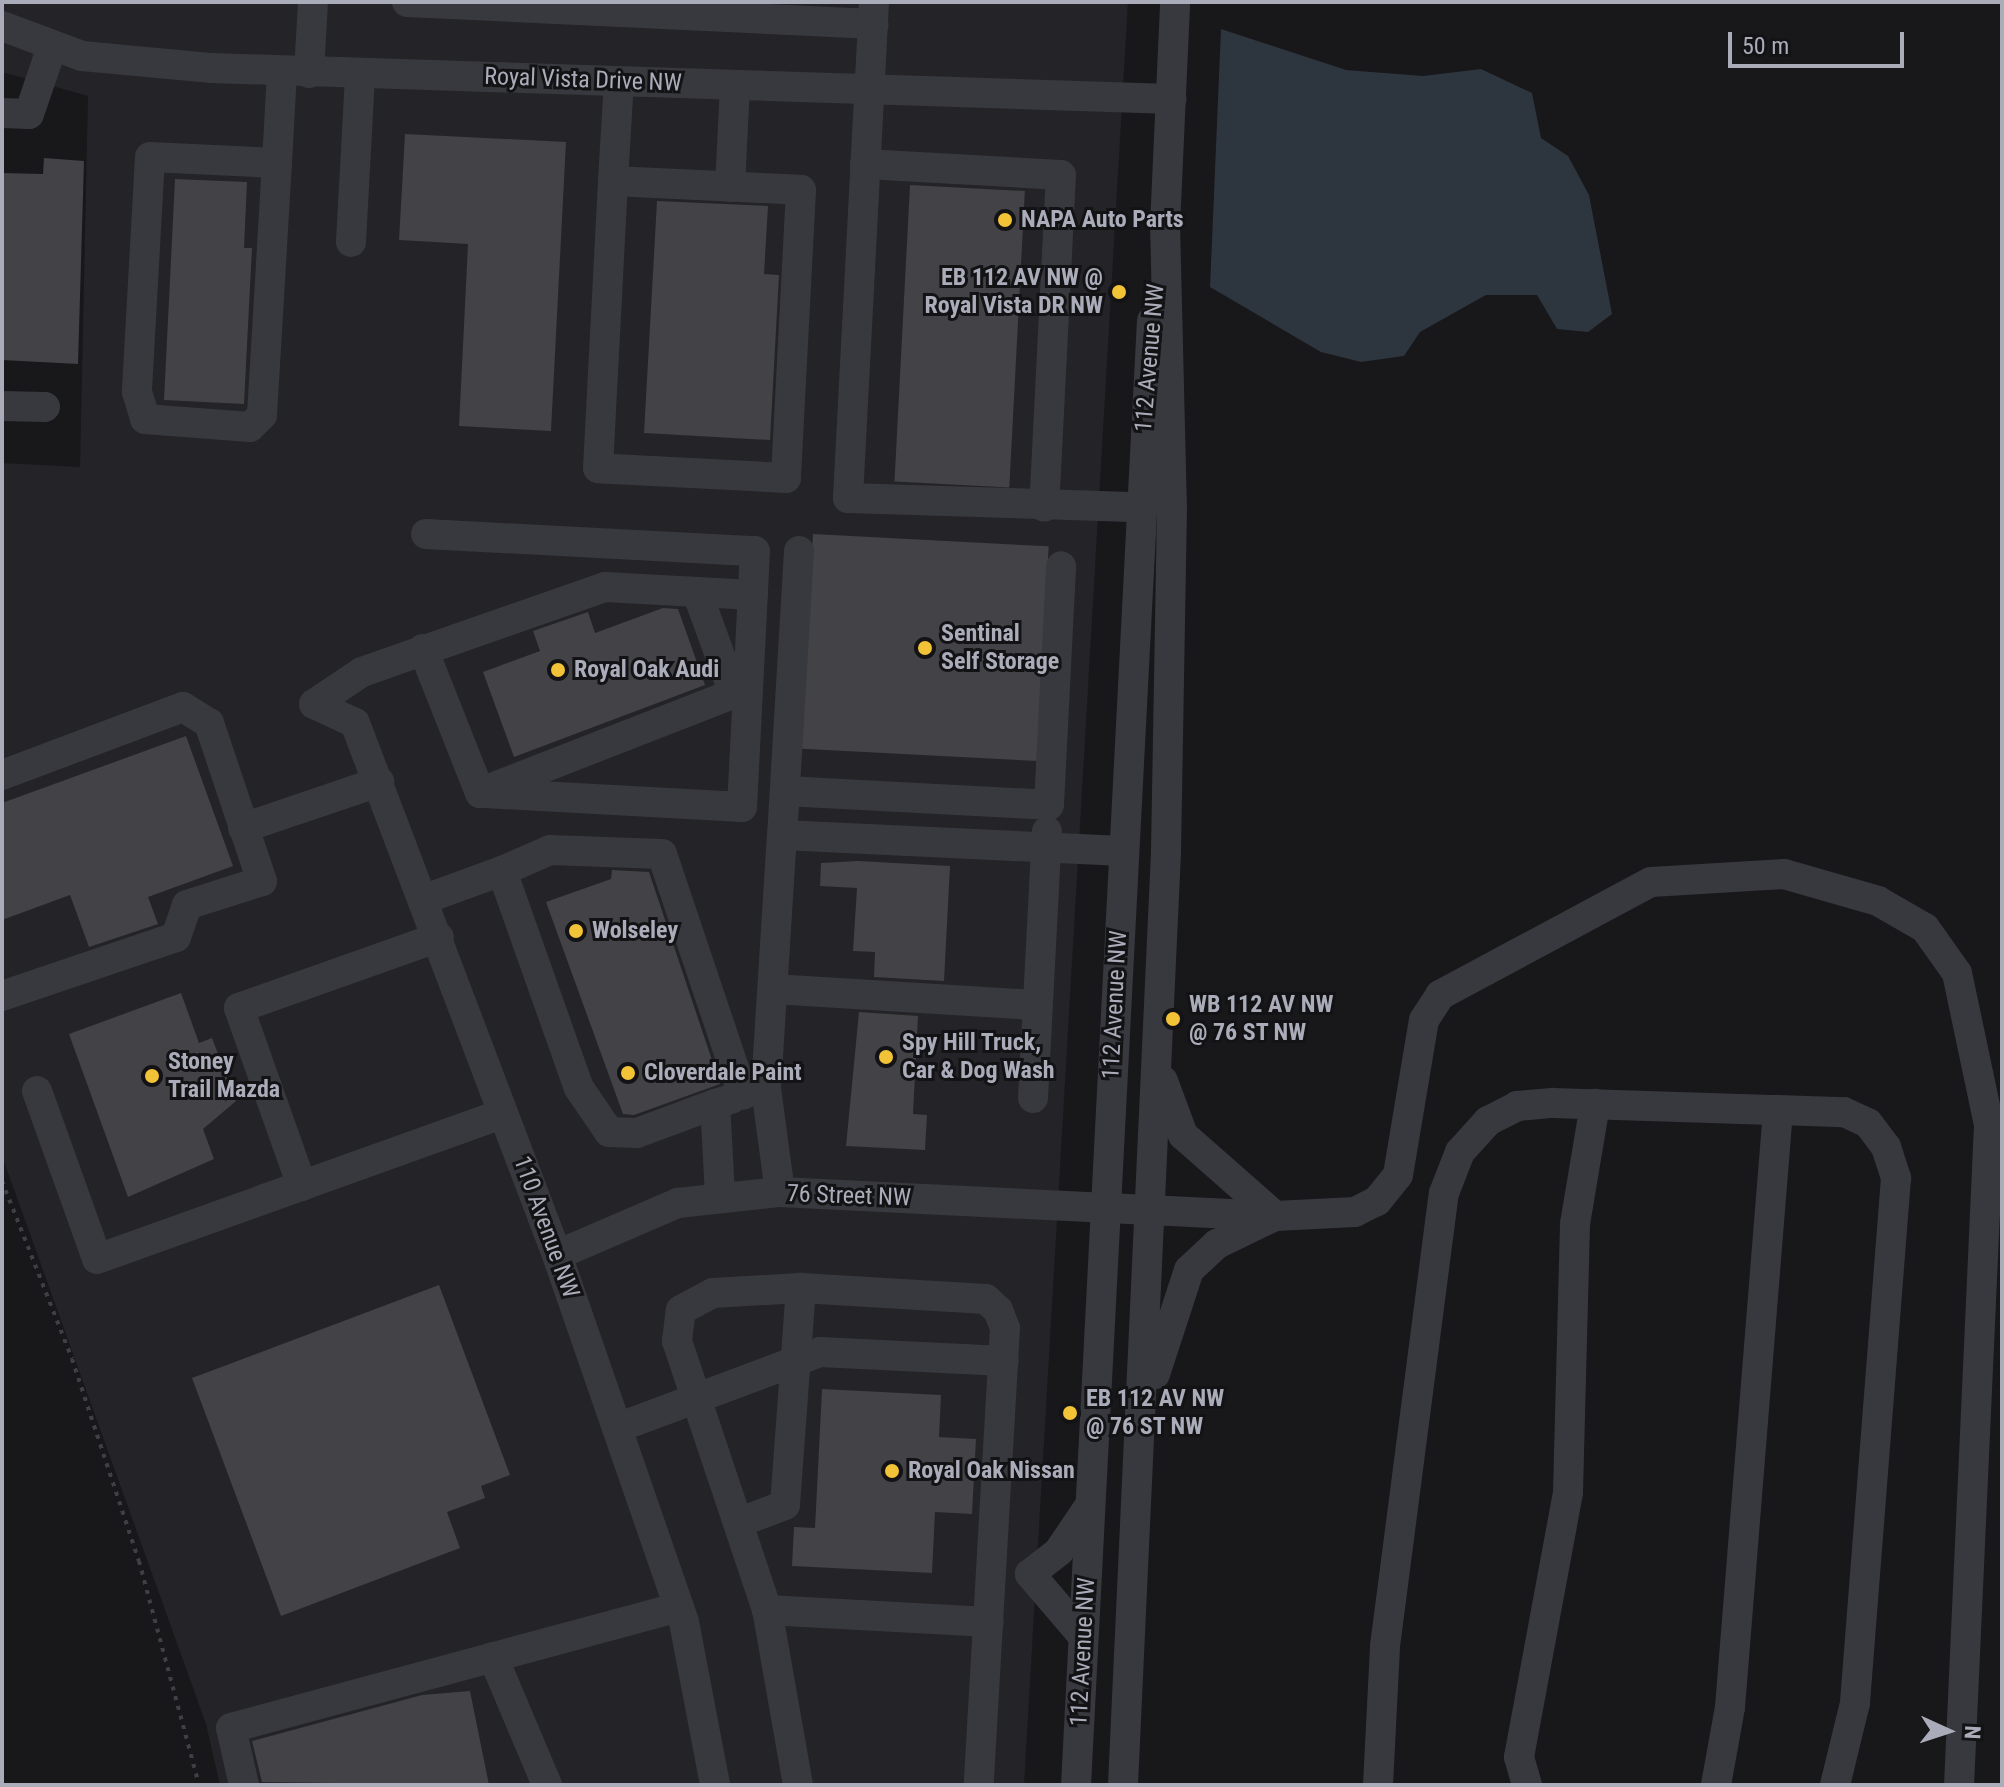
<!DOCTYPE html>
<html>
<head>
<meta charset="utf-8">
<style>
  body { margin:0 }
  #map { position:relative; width:2004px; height:1787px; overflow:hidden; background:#18171a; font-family:"Roboto Condensed",sans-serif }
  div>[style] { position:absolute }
  .built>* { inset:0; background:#242327 }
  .water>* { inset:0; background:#2d353e }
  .building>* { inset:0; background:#424247; transform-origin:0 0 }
  .path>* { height:4px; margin-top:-2px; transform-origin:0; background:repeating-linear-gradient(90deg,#3e4046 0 4px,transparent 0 10px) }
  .minor>* { height:30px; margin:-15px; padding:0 15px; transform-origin:15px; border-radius:15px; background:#38393f }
  .dots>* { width:22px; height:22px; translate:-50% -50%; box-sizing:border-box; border:4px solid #131215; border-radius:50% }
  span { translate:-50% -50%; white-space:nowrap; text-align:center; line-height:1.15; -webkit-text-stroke:6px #131215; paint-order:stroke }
  .street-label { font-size:24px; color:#aaadb9 }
  .poi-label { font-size:24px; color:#aaadb9; font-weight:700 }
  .left { translate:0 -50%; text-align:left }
  .right { translate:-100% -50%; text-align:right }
  .frame { position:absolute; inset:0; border:4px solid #aaadb9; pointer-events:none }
  .north { position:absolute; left:1908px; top:1691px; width:80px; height:80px; -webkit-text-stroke:6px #131215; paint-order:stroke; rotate:93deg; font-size:22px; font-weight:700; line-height:32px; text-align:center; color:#aaadb9 }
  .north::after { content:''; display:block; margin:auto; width:28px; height:36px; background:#aaadb9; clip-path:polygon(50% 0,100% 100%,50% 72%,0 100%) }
  .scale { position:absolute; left:1728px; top:32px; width:176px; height:36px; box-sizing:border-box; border:4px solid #aaadb9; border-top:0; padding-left:10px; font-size:24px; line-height:28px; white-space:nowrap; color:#aaadb9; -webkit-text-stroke:6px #131215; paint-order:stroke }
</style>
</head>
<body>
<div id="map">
  <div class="built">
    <i style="clip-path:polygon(2px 2px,1128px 2px,1024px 1785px,220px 1785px,206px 1724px,2px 1156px,2px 463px,80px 467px,88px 96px,2px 72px)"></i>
  </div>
  <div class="water">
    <i style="clip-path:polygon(1221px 29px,1346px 70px,1423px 76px,1481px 69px,1532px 93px,1541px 138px,1568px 156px,1589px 195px,1612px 314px,1588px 332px,1557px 329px,1537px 295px,1486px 295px,1420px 332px,1404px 356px,1361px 362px,1321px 352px,1210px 287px)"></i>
  </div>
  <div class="building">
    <i style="clip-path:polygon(405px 134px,566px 142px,551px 431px,459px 426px,468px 244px,399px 240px)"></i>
    <i style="clip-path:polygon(44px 158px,84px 161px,78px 364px,2px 360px,2px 173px,43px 174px)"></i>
    <i style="clip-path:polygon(175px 179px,247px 182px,244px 248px,252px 248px,244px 404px,164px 400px)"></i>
    <i style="left:910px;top:185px;width:115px;height:297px;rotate:3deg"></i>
    <i style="clip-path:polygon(657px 201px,768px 206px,764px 274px,779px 275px,770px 440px,644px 433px)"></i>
    <i style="left:813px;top:534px;width:236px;height:215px;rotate:3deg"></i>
    <i style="clip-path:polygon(663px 608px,678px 609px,705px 685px,514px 757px,483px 672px,540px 651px,533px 631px,588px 612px,595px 633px)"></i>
    <i style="clip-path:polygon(186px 736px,233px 866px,148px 897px,158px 924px,89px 947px,70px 895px,2px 920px,2px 803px)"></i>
    <i style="clip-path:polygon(858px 861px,950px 866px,944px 981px,874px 977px,875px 952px,853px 951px,857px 888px,820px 886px,821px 863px)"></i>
    <i style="clip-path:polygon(612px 870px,649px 872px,720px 1084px,634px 1115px,623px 1114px,546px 902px,611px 879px)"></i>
    <i style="clip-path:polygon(181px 993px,199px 1043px,212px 1038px,236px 1101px,203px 1129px,214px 1159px,128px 1197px,69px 1034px)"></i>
    <i style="clip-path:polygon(859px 1012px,918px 1016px,913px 1114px,927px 1115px,925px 1150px,846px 1146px)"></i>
    <i style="clip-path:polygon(439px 1285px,510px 1475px,481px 1486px,485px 1498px,447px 1512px,460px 1548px,281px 1616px,192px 1378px)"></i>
    <i style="clip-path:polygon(822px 1389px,941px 1395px,939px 1437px,976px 1439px,972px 1514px,935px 1512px,932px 1573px,792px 1566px,794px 1527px,815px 1528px)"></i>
    <i style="clip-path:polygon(470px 1691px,489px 1785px,262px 1782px,252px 1741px,422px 1695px)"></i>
  </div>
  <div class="path">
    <i style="left:2px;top:1181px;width:191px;rotate:68.5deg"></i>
    <i style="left:72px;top:1359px;width:213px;rotate:71.7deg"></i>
    <i style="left:139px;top:1561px;width:232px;rotate:75deg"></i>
  </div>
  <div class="minor">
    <i style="left:407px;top:2px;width:467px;rotate:2.7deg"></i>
    <i style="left:874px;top:2px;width:497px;rotate:93deg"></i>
    <i style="left:848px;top:498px;width:291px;rotate:1.8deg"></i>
    <i style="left:2px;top:26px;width:85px;rotate:20.6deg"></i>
    <i style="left:82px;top:56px;width:131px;rotate:5.3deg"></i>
    <i style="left:212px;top:68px;width:960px;rotate:1.85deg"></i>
    <i style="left:309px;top:73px;width:71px;rotate:-86.8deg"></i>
    <i style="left:2px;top:113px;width:27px;rotate:2deg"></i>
    <i style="left:29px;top:114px;width:71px;rotate:-71.1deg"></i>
    <i style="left:277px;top:163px;width:127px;rotate:-177.3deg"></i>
    <i style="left:150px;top:157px;width:235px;rotate:93.2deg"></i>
    <i style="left:137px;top:392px;width:28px;rotate:73deg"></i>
    <i style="left:145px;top:419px;width:105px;rotate:4.4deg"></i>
    <i style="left:250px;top:427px;width:17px;rotate:-45deg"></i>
    <i style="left:262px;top:415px;width:252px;rotate:-86.6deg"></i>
    <i style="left:277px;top:163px;width:91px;rotate:-86.9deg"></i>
    <i style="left:865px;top:164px;width:196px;rotate:3.2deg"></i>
    <i style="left:1061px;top:175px;width:332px;rotate:92.9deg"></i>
    <i style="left:613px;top:181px;width:188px;rotate:2.7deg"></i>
    <i style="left:801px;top:190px;width:288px;rotate:93deg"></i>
    <i style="left:786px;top:478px;width:188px;rotate:-177deg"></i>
    <i style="left:598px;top:468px;width:287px;rotate:-87deg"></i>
    <i style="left:613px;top:181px;width:100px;rotate:-86.6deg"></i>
    <i style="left:730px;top:187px;width:102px;rotate:-87.2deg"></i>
    <i style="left:351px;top:242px;width:167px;rotate:-86.9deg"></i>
    <i style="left:2px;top:406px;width:43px;rotate:1.3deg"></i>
    <i style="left:426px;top:534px;width:329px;rotate:3deg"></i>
    <i style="left:755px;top:551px;width:256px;rotate:92.9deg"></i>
    <i style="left:742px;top:807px;width:262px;rotate:-176.9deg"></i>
    <i style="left:799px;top:551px;width:285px;rotate:93.4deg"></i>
    <i style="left:782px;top:835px;width:341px;rotate:2.7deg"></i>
    <i style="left:697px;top:592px;width:109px;rotate:70.1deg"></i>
    <i style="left:423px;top:649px;width:155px;rotate:68.4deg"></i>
    <i style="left:314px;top:704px;width:45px;rotate:24.9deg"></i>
    <i style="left:355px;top:723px;width:569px;rotate:69.21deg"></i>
    <i style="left:557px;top:1255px;width:388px;rotate:70.9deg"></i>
    <i style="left:684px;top:1622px;width:166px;rotate:79.2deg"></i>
    <i style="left:314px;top:704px;width:58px;rotate:-33.7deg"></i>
    <i style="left:362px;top:672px;width:257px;rotate:-19.3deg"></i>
    <i style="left:605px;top:587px;width:148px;rotate:3.1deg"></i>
    <i style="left:2px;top:775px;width:193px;rotate:-20.6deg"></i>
    <i style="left:183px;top:707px;width:31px;rotate:32deg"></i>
    <i style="left:209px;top:723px;width:167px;rotate:71.5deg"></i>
    <i style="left:262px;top:881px;width:79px;rotate:162.3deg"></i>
    <i style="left:187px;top:905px;width:34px;rotate:109deg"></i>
    <i style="left:176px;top:937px;width:184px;rotate:161.3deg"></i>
    <i style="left:489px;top:789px;width:278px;rotate:-21.3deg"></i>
    <i style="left:785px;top:791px;width:264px;rotate:3deg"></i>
    <i style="left:1049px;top:805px;width:239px;rotate:-87.1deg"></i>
    <i style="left:243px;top:828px;width:144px;rotate:-18.7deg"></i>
    <i style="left:502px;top:871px;width:52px;rotate:-23.6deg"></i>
    <i style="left:550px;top:850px;width:112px;rotate:2deg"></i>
    <i style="left:662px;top:854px;width:254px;rotate:71.4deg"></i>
    <i style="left:425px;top:899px;width:82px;rotate:-20deg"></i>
    <i style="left:502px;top:871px;width:230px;rotate:70.5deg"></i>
    <i style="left:579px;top:1088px;width:53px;rotate:55.7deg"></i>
    <i style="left:609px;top:1132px;width:28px;rotate:2deg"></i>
    <i style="left:637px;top:1133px;width:83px;rotate:-20.4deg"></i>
    <i style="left:773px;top:989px;width:265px;rotate:3.5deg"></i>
    <i style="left:37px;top:1091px;width:178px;rotate:70.3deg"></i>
    <i style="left:97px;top:1259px;width:431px;rotate:-19.7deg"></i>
    <i style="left:1033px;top:1098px;width:267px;rotate:-87deg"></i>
    <i style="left:302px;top:1186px;width:189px;rotate:-109.5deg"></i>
    <i style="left:239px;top:1008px;width:212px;rotate:-19.5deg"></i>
    <i style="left:780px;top:1192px;width:105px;rotate:-97.7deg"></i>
    <i style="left:766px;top:1088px;width:254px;rotate:-86.4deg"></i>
    <i style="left:720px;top:1195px;width:91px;rotate:-93.1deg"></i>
    <i style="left:715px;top:1104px;width:17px;rotate:-17deg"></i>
    <i style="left:557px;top:1255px;width:132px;rotate:-23.3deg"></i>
    <i style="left:678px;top:1203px;width:103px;rotate:-6.2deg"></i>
    <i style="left:780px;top:1192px;width:496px;rotate:2.8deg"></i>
    <i style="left:1275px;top:1216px;width:80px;rotate:-2.9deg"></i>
    <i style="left:1355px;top:1212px;width:25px;rotate:-27deg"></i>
    <i style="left:1377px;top:1201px;width:33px;rotate:-51deg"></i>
    <i style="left:1398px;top:1175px;width:157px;rotate:-80.5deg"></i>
    <i style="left:1424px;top:1020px;width:30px;rotate:-57deg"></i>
    <i style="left:1440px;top:995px;width:239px;rotate:-28.2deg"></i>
    <i style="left:1651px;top:882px;width:133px;rotate:-3.4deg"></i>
    <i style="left:1784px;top:874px;width:98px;rotate:16deg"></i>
    <i style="left:1878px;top:901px;width:54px;rotate:29.9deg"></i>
    <i style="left:1925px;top:928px;width:55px;rotate:54.6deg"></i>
    <i style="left:1957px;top:973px;width:155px;rotate:78.1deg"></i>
    <i style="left:1989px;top:1125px;width:661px;rotate:92.6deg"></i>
    <i style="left:1155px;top:1374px;width:109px;rotate:-71.9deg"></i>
    <i style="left:1189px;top:1270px;width:38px;rotate:-43deg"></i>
    <i style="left:1217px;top:1244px;width:64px;rotate:-25.8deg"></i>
    <i style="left:1275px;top:1216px;width:123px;rotate:-138.6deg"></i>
    <i style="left:1183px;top:1135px;width:58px;rotate:-110.3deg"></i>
    <i style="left:617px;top:1428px;width:217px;rotate:-20.5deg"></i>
    <i style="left:820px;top:1352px;width:184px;rotate:2.8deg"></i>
    <i style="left:740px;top:1522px;width:48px;rotate:-20.7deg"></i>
    <i style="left:785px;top:1505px;width:218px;rotate:-85.8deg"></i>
    <i style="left:767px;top:1610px;width:222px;rotate:3.1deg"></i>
    <i style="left:1083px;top:1636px;width:82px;rotate:-130.5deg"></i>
    <i style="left:1030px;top:1574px;width:37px;rotate:-38deg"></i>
    <i style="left:1059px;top:1551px;width:55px;rotate:-56deg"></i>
    <i style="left:493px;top:1657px;width:139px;rotate:67.1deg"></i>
    <i style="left:244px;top:1785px;width:58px;rotate:-102.8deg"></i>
    <i style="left:231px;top:1728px;width:464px;rotate:-15.1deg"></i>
    <i style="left:798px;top:1785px;width:178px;rotate:-100deg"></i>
    <i style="left:767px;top:1610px;width:284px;rotate:-108.5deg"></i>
    <i style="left:677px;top:1341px;width:31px;rotate:-83deg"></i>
    <i style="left:681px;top:1310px;width:36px;rotate:-28deg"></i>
    <i style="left:713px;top:1293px;width:88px;rotate:-3.3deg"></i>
    <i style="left:801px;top:1288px;width:185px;rotate:3.4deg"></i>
    <i style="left:986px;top:1299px;width:16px;rotate:43deg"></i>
    <i style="left:998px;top:1310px;width:19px;rotate:69deg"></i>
    <i style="left:1005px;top:1328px;width:458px;rotate:93.3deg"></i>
    <i style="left:1076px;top:1785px;width:1466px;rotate:-87.03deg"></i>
    <i style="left:1123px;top:1785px;width:935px;rotate:-87.36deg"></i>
    <i style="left:1166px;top:851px;width:341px;rotate:-89deg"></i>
    <i style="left:1172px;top:510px;width:284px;rotate:-91.4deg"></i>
    <i style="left:1165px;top:226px;width:224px;rotate:-87.4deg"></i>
    <i style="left:1378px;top:1785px;width:139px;rotate:-87.1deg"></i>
    <i style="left:1385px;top:1646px;width:457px;rotate:-82.6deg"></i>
    <i style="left:1444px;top:1193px;width:44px;rotate:-68.7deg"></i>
    <i style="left:1460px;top:1152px;width:42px;rotate:-47.9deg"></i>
    <i style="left:1488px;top:1121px;width:33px;rotate:-27deg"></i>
    <i style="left:1517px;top:1106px;width:36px;rotate:-5deg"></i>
    <i style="left:1553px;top:1103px;width:291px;rotate:1.8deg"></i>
    <i style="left:1844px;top:1112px;width:26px;rotate:25deg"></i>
    <i style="left:1868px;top:1123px;width:30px;rotate:53deg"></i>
    <i style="left:1886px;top:1147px;width:33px;rotate:72deg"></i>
    <i style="left:1896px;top:1178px;width:527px;rotate:94.47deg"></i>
    <i style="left:1855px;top:1703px;width:84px;rotate:103.7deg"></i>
    <i style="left:1527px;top:1785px;width:29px;rotate:-106deg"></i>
    <i style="left:1519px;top:1757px;width:269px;rotate:-79.5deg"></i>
    <i style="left:1568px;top:1492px;width:268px;rotate:-88.5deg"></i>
    <i style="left:1575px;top:1224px;width:122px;rotate:-80.5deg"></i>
    <i style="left:1716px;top:1785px;width:79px;rotate:-79.8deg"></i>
    <i style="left:1730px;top:1707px;width:599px;rotate:-85.4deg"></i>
  </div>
  <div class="dots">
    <i style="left:1005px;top:220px;background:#f2c237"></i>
    <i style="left:1119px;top:292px;background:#f2c237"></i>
    <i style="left:925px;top:648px;background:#f2c237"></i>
    <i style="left:558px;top:670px;background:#f2c237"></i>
    <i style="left:576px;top:931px;background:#f2c237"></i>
    <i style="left:1173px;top:1019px;background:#f2c237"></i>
    <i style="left:886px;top:1057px;background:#f2c237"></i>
    <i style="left:628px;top:1073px;background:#f2c237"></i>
    <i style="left:152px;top:1076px;background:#f2c237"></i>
    <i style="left:1070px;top:1413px;background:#f2c237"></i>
    <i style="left:892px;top:1471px;background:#f2c237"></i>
  </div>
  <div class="street-label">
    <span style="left:583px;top:80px;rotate:2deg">Royal Vista Drive NW</span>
    <span style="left:1150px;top:358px;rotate:-85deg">112 Avenue NW</span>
    <span style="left:1115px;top:1005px;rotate:-87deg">112 Avenue NW</span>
    <span style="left:849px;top:1196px;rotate:2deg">76 Street NW</span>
    <span style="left:546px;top:1227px;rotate:70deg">110 Avenue NW</span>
    <span style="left:1083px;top:1652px;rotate:-87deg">112 Avenue NW</span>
  </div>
  <div class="poi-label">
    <span class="left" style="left:1021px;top:220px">NAPA Auto Parts</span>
    <span class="right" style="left:1103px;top:292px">EB 112 AV NW @<br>Royal Vista DR NW</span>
    <span class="left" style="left:941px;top:648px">Sentinal<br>Self Storage</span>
    <span class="left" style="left:574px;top:670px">Royal Oak Audi</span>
    <span class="left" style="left:592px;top:931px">Wolseley</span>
    <span class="left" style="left:1189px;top:1019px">WB 112 AV NW<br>@ 76 ST NW</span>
    <span class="left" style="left:902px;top:1057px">Spy Hill Truck,<br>Car &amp; Dog Wash</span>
    <span class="left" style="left:168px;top:1076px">Stoney<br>Trail Mazda</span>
    <span class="left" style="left:644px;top:1073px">Cloverdale Paint</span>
    <span class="left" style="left:1086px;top:1413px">EB 112 AV NW<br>@ 76 ST NW</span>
    <span class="left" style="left:908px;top:1471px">Royal Oak Nissan</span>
  </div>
  <div class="frame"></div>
  <div class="north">N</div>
  <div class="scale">50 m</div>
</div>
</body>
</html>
